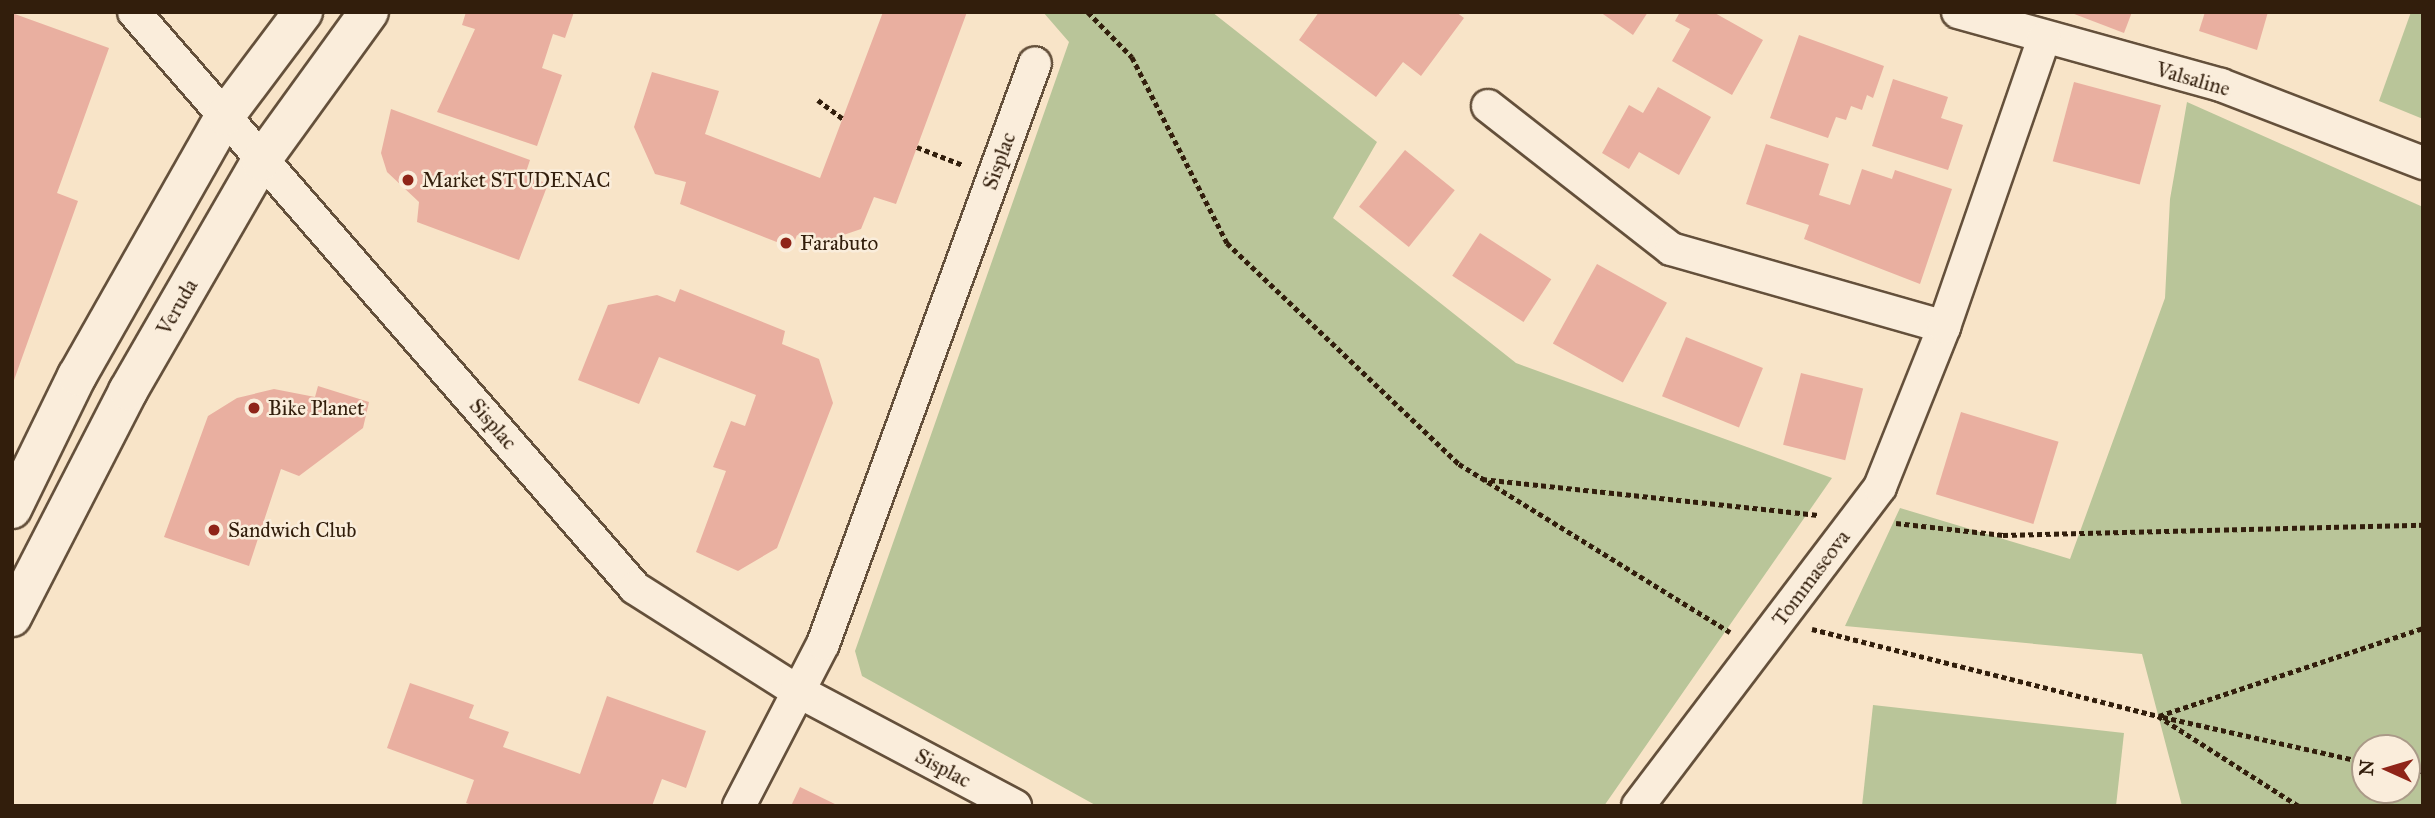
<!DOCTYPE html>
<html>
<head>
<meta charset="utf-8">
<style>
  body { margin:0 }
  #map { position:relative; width:2435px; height:818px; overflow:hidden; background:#f8e4c8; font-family:"IM FELL Great Primer",serif }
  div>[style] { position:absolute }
  .green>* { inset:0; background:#b9c599 }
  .building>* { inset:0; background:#e9afa0; transform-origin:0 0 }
  .path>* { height:4.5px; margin-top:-2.25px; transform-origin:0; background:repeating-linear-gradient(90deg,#321e0c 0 5px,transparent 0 8.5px) }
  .roads { filter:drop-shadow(2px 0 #64503b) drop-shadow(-2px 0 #64503b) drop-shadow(0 2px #64503b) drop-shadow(0 -2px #64503b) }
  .minor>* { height:32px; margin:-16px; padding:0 16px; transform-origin:16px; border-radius:16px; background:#faeddb }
  .secondary>* { height:38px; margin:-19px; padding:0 19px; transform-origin:19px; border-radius:19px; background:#faeddb }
  .dots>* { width:19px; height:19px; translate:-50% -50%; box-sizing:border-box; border:4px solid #faeddb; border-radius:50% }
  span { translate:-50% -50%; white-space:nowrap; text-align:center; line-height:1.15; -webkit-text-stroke:5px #faeddb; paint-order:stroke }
  .street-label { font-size:21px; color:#321e0c }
  .poi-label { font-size:21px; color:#321e0c }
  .left { translate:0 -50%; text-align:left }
  .frame { position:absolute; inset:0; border:14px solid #321e0c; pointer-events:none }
  .north { position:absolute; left:2351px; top:734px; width:70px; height:70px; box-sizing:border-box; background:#faeddb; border:2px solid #aa9a88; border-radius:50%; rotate:274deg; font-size:19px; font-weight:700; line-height:28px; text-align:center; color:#321e0c }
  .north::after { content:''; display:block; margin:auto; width:24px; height:32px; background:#8f2418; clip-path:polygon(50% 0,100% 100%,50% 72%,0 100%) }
</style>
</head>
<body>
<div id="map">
  <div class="green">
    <i style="clip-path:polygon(1043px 12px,1212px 12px,1377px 142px,1333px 218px,1516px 363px,1832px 478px,1604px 806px,1097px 806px,862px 676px,855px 651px,1069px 42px)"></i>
    <i style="clip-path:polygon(2411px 12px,2423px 12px,2423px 119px,2379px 101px)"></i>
    <i style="clip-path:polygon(evenodd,2187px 102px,2423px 207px,2423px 806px,2182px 806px,2142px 654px,1845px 626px,1900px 508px,2070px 559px,2165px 298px,2170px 199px,2187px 102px,2365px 748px,2407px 748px,2407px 790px,2365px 790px,2365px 748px)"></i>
    <i style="clip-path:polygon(1873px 705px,2124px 733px,2116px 806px,1862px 806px)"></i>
  </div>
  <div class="building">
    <i style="clip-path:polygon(466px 12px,574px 12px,565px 38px,553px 34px,542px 68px,562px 75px,537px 146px,437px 112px,475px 29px,462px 25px)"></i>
    <i style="clip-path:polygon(883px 12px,967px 12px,896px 204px,874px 197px,861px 229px,820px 243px,797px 235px,792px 248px,680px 204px,686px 182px,655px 174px,634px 127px,652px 72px,719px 91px,705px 134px,820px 178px)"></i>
    <i style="clip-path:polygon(1319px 12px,1456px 12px,1464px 18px,1421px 76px,1403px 62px,1376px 97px,1299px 40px)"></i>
    <i style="clip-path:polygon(1600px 12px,1648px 12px,1633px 35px)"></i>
    <i style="clip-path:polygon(1680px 12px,1713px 12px,1763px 40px,1732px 95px,1672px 61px,1690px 29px,1675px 21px)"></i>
    <i style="clip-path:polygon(2069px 12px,2132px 12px,2124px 33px)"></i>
    <i style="clip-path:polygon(2205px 12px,2268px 12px,2257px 50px,2199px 31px)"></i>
    <i style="clip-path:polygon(12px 13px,109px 48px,57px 193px,78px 201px,13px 383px)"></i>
    <i style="clip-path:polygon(1799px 35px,1884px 66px,1873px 98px,1867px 95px,1862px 110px,1851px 106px,1846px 120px,1836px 117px,1828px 138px,1770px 118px)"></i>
    <i style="clip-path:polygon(1893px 79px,1948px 97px,1941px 118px,1963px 125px,1948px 170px,1872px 146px)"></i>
    <i style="left:2074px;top:82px;width:90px;height:82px;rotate:15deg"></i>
    <i style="clip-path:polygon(1658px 87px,1711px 117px,1679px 175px,1639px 152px,1629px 169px,1602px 153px,1629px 105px,1643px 113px)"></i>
    <i style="clip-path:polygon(391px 109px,530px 160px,525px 175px,548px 184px,519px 260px,417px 222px,419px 202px,387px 172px,381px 153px)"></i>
    <i style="clip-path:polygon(1766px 144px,1829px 164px,1819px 195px,1850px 205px,1862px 169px,1892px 179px,1895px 170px,1952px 189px,1920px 284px,1804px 239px,1809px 225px,1746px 204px)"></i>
    <i style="left:1405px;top:150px;width:64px;height:73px;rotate:39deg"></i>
    <i style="left:1480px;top:233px;width:85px;height:51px;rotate:33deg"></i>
    <i style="left:1597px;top:264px;width:80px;height:91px;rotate:29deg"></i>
    <i style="clip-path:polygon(680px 289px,785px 331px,782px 344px,819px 359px,833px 403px,777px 548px,738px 571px,696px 552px,726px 471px,713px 467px,731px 421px,745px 426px,756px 395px,659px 357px,639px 404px,578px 380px,608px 305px,657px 295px,675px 302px)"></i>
    <i style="left:1686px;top:337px;width:83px;height:64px;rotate:22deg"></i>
    <i style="left:1801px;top:373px;width:64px;height:74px;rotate:14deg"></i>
    <i style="clip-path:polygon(318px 386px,369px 402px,363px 428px,299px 476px,281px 469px,249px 566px,164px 537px,208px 416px,237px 398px,274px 389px,315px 397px)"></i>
    <i style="left:1961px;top:412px;width:102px;height:86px;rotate:17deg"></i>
    <i style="clip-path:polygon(410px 683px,474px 705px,469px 718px,509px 732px,503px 747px,580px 774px,607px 696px,706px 731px,686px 788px,662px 779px,652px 806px,475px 806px,466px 803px,474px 780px,387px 748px)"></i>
    <i style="clip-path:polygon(800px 787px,839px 806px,791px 806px)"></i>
  </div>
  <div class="path">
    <i style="left:1088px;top:12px;width:63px;rotate:45.6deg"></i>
    <i style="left:1132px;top:57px;width:209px;rotate:62.9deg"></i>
    <i style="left:1227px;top:243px;width:320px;rotate:43.6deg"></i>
    <i style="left:1459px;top:464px;width:319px;rotate:31.8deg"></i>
    <i style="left:818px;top:100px;width:31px;rotate:37deg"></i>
    <i style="left:917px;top:147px;width:49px;rotate:21.4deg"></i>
    <i style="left:1482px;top:479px;width:338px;rotate:6.1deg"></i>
    <i style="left:1896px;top:523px;width:108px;rotate:6.4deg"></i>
    <i style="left:2003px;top:535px;width:420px;rotate:-1.4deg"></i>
    <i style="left:1812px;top:629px;width:357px;rotate:14.1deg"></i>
    <i style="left:2158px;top:716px;width:167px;rotate:32.6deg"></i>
    <i style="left:2159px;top:716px;width:278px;rotate:-18.4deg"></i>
    <i style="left:2163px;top:717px;width:207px;rotate:12.6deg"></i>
    <i style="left:2407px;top:772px;width:16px;rotate:11deg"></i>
  </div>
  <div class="roads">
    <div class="minor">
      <i style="left:134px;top:12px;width:763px;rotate:48.98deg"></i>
      <i style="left:635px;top:588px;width:191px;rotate:32.4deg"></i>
      <i style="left:796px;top:690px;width:248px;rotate:27.9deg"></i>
      <i style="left:1958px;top:12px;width:273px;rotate:15.5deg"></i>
      <i style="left:2221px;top:85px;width:217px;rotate:21.1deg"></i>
      <i style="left:1488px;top:106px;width:232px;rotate:38deg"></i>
      <i style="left:1671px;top:249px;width:284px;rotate:15.9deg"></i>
      <i style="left:739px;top:806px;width:182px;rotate:-62.6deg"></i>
      <i style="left:823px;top:644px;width:618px;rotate:-69.95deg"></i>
      <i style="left:1638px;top:806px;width:400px;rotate:-52.8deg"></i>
      <i style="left:1880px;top:487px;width:172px;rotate:-68.2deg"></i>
      <i style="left:1944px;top:327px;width:306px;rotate:-70.9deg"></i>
    </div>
    <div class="secondary">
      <i style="left:12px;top:509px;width:148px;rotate:-64deg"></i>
      <i style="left:77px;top:376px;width:299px;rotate:-60.4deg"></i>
      <i style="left:225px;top:116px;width:130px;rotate:-53.1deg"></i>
      <i style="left:12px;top:617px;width:254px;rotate:-62.8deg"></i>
      <i style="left:128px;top:391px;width:266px;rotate:-60deg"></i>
      <i style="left:261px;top:161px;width:184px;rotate:-54.1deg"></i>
    </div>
  </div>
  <div class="dots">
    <i style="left:408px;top:180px;background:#8f2418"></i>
    <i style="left:786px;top:243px;background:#8f2418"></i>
    <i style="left:254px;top:408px;background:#8f2418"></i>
    <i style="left:214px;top:530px;background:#8f2418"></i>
  </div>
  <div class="street-label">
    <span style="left:2193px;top:79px;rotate:16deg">Valsaline</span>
    <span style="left:999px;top:161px;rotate:-70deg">Sisplac</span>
    <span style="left:177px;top:307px;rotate:-60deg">Veruda</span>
    <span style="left:493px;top:424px;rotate:49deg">Sisplac</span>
    <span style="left:1811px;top:578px;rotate:-53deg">Tommaseova</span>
    <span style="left:943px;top:768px;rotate:28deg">Sisplac</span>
  </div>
  <div class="poi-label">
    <span class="left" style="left:422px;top:180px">Market STUDENAC</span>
    <span class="left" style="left:800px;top:243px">Farabuto</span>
    <span class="left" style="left:268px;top:408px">Bike Planet</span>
    <span class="left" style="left:228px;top:530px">Sandwich Club</span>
  </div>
  <div class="frame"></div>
  <div class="north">N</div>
</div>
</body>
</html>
